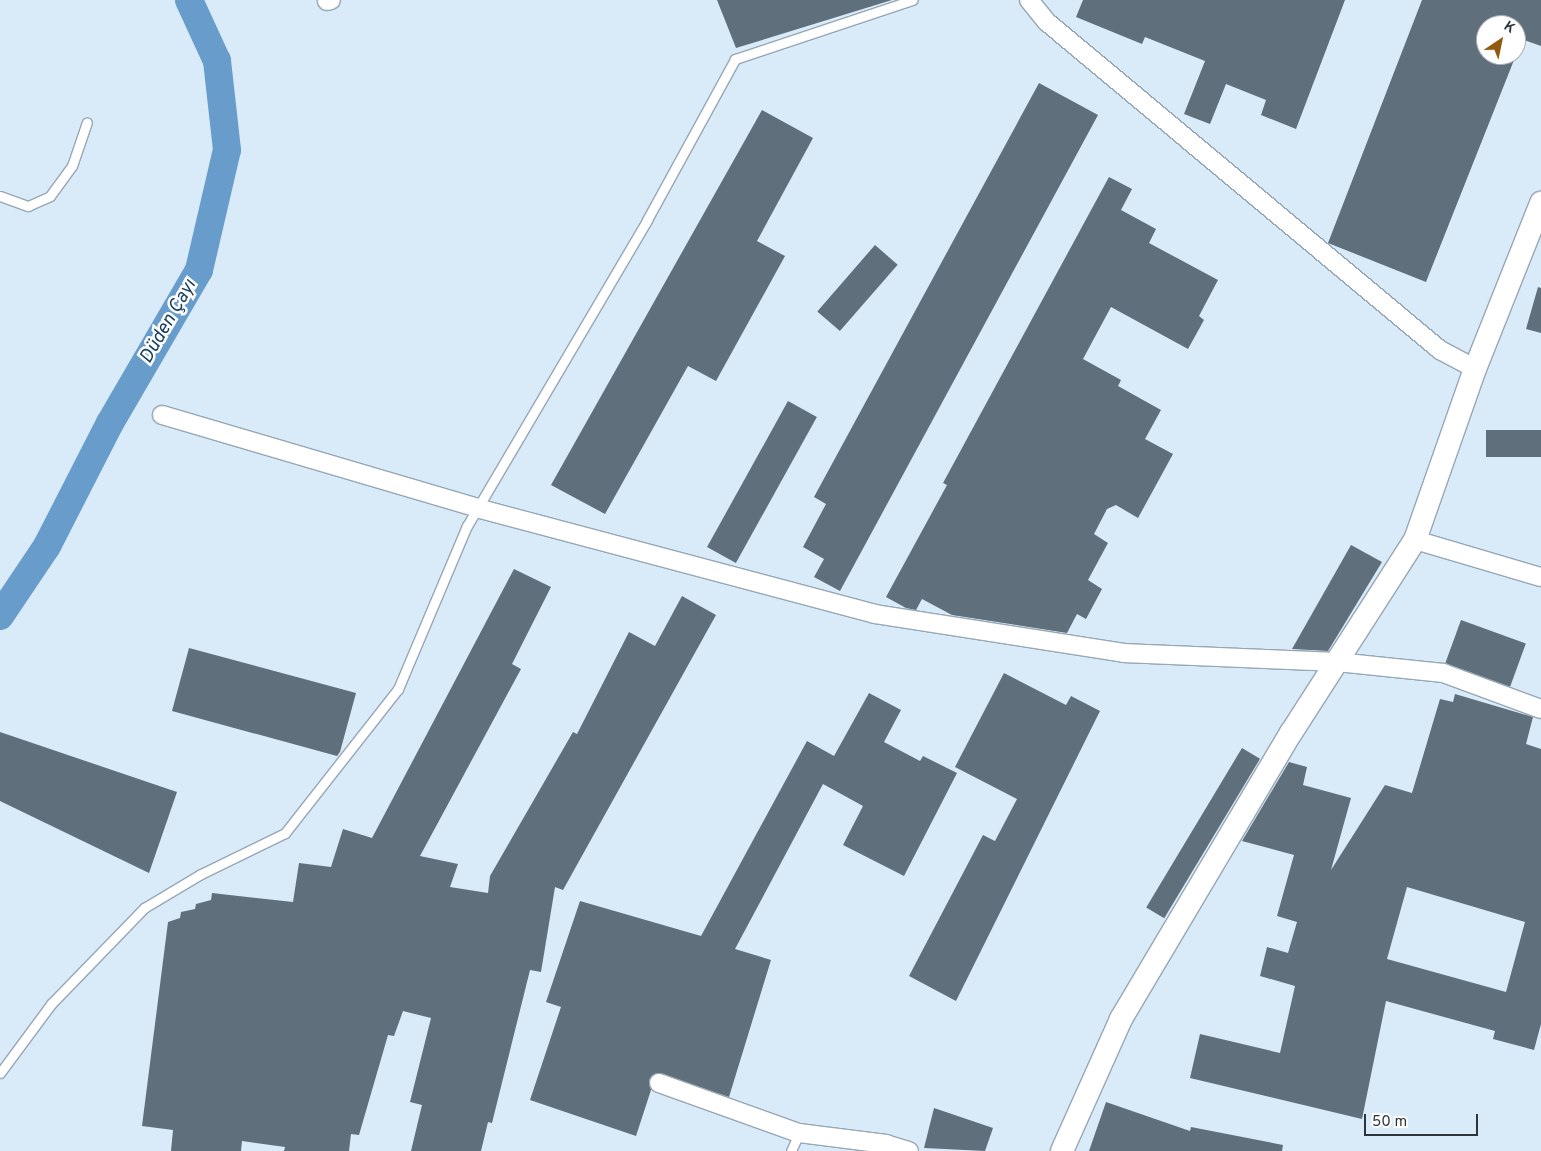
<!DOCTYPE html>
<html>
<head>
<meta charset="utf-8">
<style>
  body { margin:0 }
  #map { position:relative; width:1541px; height:1151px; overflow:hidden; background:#d9eaf9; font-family:Overpass,sans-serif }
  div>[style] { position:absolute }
  .river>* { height:28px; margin:-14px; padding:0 14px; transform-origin:14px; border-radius:14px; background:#689dcb }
  .building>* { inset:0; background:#606f7c; transform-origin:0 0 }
  .roads { filter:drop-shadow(1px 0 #97a7b5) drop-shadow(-1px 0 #97a7b5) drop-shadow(0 1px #97a7b5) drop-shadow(0 -1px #97a7b5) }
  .service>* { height:9px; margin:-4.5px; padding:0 4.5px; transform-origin:4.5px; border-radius:4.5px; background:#fff }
  .minor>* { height:18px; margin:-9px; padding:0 9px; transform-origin:9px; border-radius:9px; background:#fff }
  .tertiary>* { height:22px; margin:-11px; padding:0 11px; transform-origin:11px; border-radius:11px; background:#fff }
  span { translate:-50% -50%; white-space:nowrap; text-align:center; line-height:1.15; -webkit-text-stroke:5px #fff; paint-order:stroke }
  .water-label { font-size:19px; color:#184060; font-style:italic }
  .north { position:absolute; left:1476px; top:15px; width:50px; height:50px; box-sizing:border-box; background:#fff; border:1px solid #abaeb0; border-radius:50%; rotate:34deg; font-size:14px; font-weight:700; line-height:20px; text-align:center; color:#2d343a }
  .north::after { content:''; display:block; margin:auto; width:18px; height:22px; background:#915a11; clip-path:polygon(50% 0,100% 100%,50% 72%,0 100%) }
  .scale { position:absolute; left:1364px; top:1114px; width:114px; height:22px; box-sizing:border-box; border:2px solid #2d343a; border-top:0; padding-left:6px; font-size:15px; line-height:18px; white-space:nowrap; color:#2d343a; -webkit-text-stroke:4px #fff; paint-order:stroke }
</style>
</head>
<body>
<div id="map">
  <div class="river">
    <i style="left:0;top:616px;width:84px;rotate:-56.1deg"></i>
    <i style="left:47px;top:546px;width:138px;rotate:-62.9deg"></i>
    <i style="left:110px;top:423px;width:177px;rotate:-59.8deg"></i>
    <i style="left:199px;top:270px;width:123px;rotate:-76.9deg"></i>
    <i style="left:227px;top:150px;width:90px;rotate:-96.4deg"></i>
    <i style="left:217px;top:61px;width:67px;rotate:-114.7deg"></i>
  </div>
  <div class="building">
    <i style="clip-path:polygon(717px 0,892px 0,736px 48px)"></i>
    <i style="clip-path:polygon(1083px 0,1345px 0,1296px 129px,1261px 115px,1266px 100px,1226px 84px,1210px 124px,1184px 114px,1205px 61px,1145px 37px,1142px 44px,1076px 17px)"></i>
    <i style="clip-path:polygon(1422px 0,1541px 0,1541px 46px,1516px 37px,1516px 25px,1486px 25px,1486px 55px,1516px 55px,1426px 282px,1328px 243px)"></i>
    <i style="clip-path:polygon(1039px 83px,1098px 115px,840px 591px,814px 577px,824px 559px,803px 547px,826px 504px,814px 497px)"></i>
    <i style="clip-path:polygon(762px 110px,813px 138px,757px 241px,785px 256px,716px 381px,688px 366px,605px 514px,551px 485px)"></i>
    <i style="clip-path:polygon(1109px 177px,1132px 189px,1121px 210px,1156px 229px,1149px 243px,1218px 280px,1199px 316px,1204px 320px,1188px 349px,1111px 307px,1083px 359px,1121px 380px,1118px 386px,1161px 410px,1145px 439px,1173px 454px,1138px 518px,1116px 505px,1107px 509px,1094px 534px,1108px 543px,1088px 580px,1102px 589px,1086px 619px,1077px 614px,1067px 633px,952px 615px,922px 599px,916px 610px,906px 608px,886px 597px,947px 485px,943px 483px)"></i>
    <i style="left:875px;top:245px;width:30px;height:88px;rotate:41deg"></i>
    <i style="clip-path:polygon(1538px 287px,1541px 288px,1541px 333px,1526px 329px)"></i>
    <i style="left:788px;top:401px;width:33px;height:167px;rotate:29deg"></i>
    <i style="left:1541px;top:430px;width:27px;height:55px;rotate:90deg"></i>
    <i style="clip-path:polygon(1351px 545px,1382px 562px,1328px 651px,1292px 649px)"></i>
    <i style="clip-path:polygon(514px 569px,551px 587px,512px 664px,521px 669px,420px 856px,458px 864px,450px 887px,488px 893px,490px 876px,573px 732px,577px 734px,629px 632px,655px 646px,682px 596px,716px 615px,563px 890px,555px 887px,541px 972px,530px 970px,492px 1123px,488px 1122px,481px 1151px,411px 1151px,422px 1105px,410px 1102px,431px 1018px,403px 1011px,394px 1036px,388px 1035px,359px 1135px,351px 1134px,349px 1151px,284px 1151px,285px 1147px,242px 1141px,241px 1151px,171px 1151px,173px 1130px,142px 1126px,168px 922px,180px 918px,181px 912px,195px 909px,196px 904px,211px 900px,212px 893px,293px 902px,299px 863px,331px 867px,343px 829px,372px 838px)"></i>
    <i style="left:1461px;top:620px;width:69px;height:46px;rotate:20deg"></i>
    <i style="clip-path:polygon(189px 648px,356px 693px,340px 752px,337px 756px,172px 711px)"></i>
    <i style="clip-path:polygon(1004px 673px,1066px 705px,1071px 696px,1100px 711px,956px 1001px,909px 976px,983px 835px,995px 841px,1017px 799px,955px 767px)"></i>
    <i style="clip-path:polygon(869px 693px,901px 710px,884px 742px,920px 761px,923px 756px,957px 773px,904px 876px,843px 845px,863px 806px,823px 784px,735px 949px,771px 960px,729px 1097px,657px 1073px,649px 1080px,651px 1090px,636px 1136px,530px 1100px,561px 1007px,546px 1002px,580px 901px,701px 936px,807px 741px,834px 756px)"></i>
    <i style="clip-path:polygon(evenodd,1455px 694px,1533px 717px,1526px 744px,1541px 749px,1541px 1024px,1534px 1050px,1493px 1039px,1495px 1031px,1386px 1001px,1362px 1119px,1190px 1078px,1200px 1034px,1280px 1053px,1295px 986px,1260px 976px,1267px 947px,1288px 953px,1297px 922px,1277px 916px,1294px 855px,1242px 841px,1289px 762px,1307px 767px,1303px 785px,1351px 798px,1331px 870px,1385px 785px,1412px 793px,1440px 699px,1453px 702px,1455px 694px,1407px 887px,1525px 922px,1506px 992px,1387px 959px,1407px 887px)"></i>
    <i style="clip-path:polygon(0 732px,177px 792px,149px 873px,0 801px)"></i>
    <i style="left:1242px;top:748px;width:21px;height:186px;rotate:31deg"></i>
    <i style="clip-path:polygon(1106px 1102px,1190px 1131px,1191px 1127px,1283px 1145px,1282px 1151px,1089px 1151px)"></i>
    <i style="clip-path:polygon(934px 1108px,993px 1128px,985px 1151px,924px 1148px)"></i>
  </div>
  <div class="roads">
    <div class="service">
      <i style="left:0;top:196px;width:30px;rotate:20deg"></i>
      <i style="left:28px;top:206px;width:24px;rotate:-24deg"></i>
      <i style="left:50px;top:196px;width:37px;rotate:-54deg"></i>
      <i style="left:72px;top:166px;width:46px;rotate:-71.2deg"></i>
      <i style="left:0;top:1073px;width:86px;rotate:-53.5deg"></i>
      <i style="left:51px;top:1004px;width:134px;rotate:-45.9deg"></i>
      <i style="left:144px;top:908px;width:66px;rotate:-30.8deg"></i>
      <i style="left:201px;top:874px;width:93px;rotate:-26deg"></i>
      <i style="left:285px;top:833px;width:183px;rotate:-51.9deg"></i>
      <i style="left:398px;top:689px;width:177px;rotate:-67.1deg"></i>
      <i style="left:467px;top:526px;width:355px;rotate:-59.5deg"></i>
      <i style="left:647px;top:220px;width:183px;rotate:-61.3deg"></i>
      <i style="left:735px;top:59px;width:187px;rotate:-18.4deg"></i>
      <i style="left:791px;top:1151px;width:20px;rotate:-66deg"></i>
    </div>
    <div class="minor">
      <i style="left:1029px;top:0;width:28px;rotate:51deg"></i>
      <i style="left:1047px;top:22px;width:512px;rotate:39.85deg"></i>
      <i style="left:1440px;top:350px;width:40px;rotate:28deg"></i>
      <i style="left:327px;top:1px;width:4px;rotate:-14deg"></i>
      <i style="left:162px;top:415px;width:328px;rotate:16.4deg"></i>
      <i style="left:477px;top:508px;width:412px;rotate:14.9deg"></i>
      <i style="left:875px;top:614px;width:251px;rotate:8.9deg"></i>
      <i style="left:1123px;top:653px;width:214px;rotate:2.4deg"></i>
      <i style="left:1337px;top:662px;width:107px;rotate:5.9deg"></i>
      <i style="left:1443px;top:673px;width:104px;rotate:20.2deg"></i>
      <i style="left:1415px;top:540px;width:131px;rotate:16.4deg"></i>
      <i style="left:659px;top:1083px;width:149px;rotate:19.7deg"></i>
      <i style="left:799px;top:1133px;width:88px;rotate:7.2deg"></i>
      <i style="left:886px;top:1144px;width:24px;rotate:17deg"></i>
    </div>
    <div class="tertiary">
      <i style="left:1062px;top:1151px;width:145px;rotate:-65.9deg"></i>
      <i style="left:1121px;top:1019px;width:333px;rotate:-59.3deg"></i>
      <i style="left:1291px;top:733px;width:229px;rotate:-57.3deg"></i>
      <i style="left:1415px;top:540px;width:181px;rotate:-70.7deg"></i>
      <i style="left:1475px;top:369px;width:179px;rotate:-68.3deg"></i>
    </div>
  </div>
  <div class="water-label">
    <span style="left:169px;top:322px;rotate:-60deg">Düden Çayı</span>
  </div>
  <div class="north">K</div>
  <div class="scale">50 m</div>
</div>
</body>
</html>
